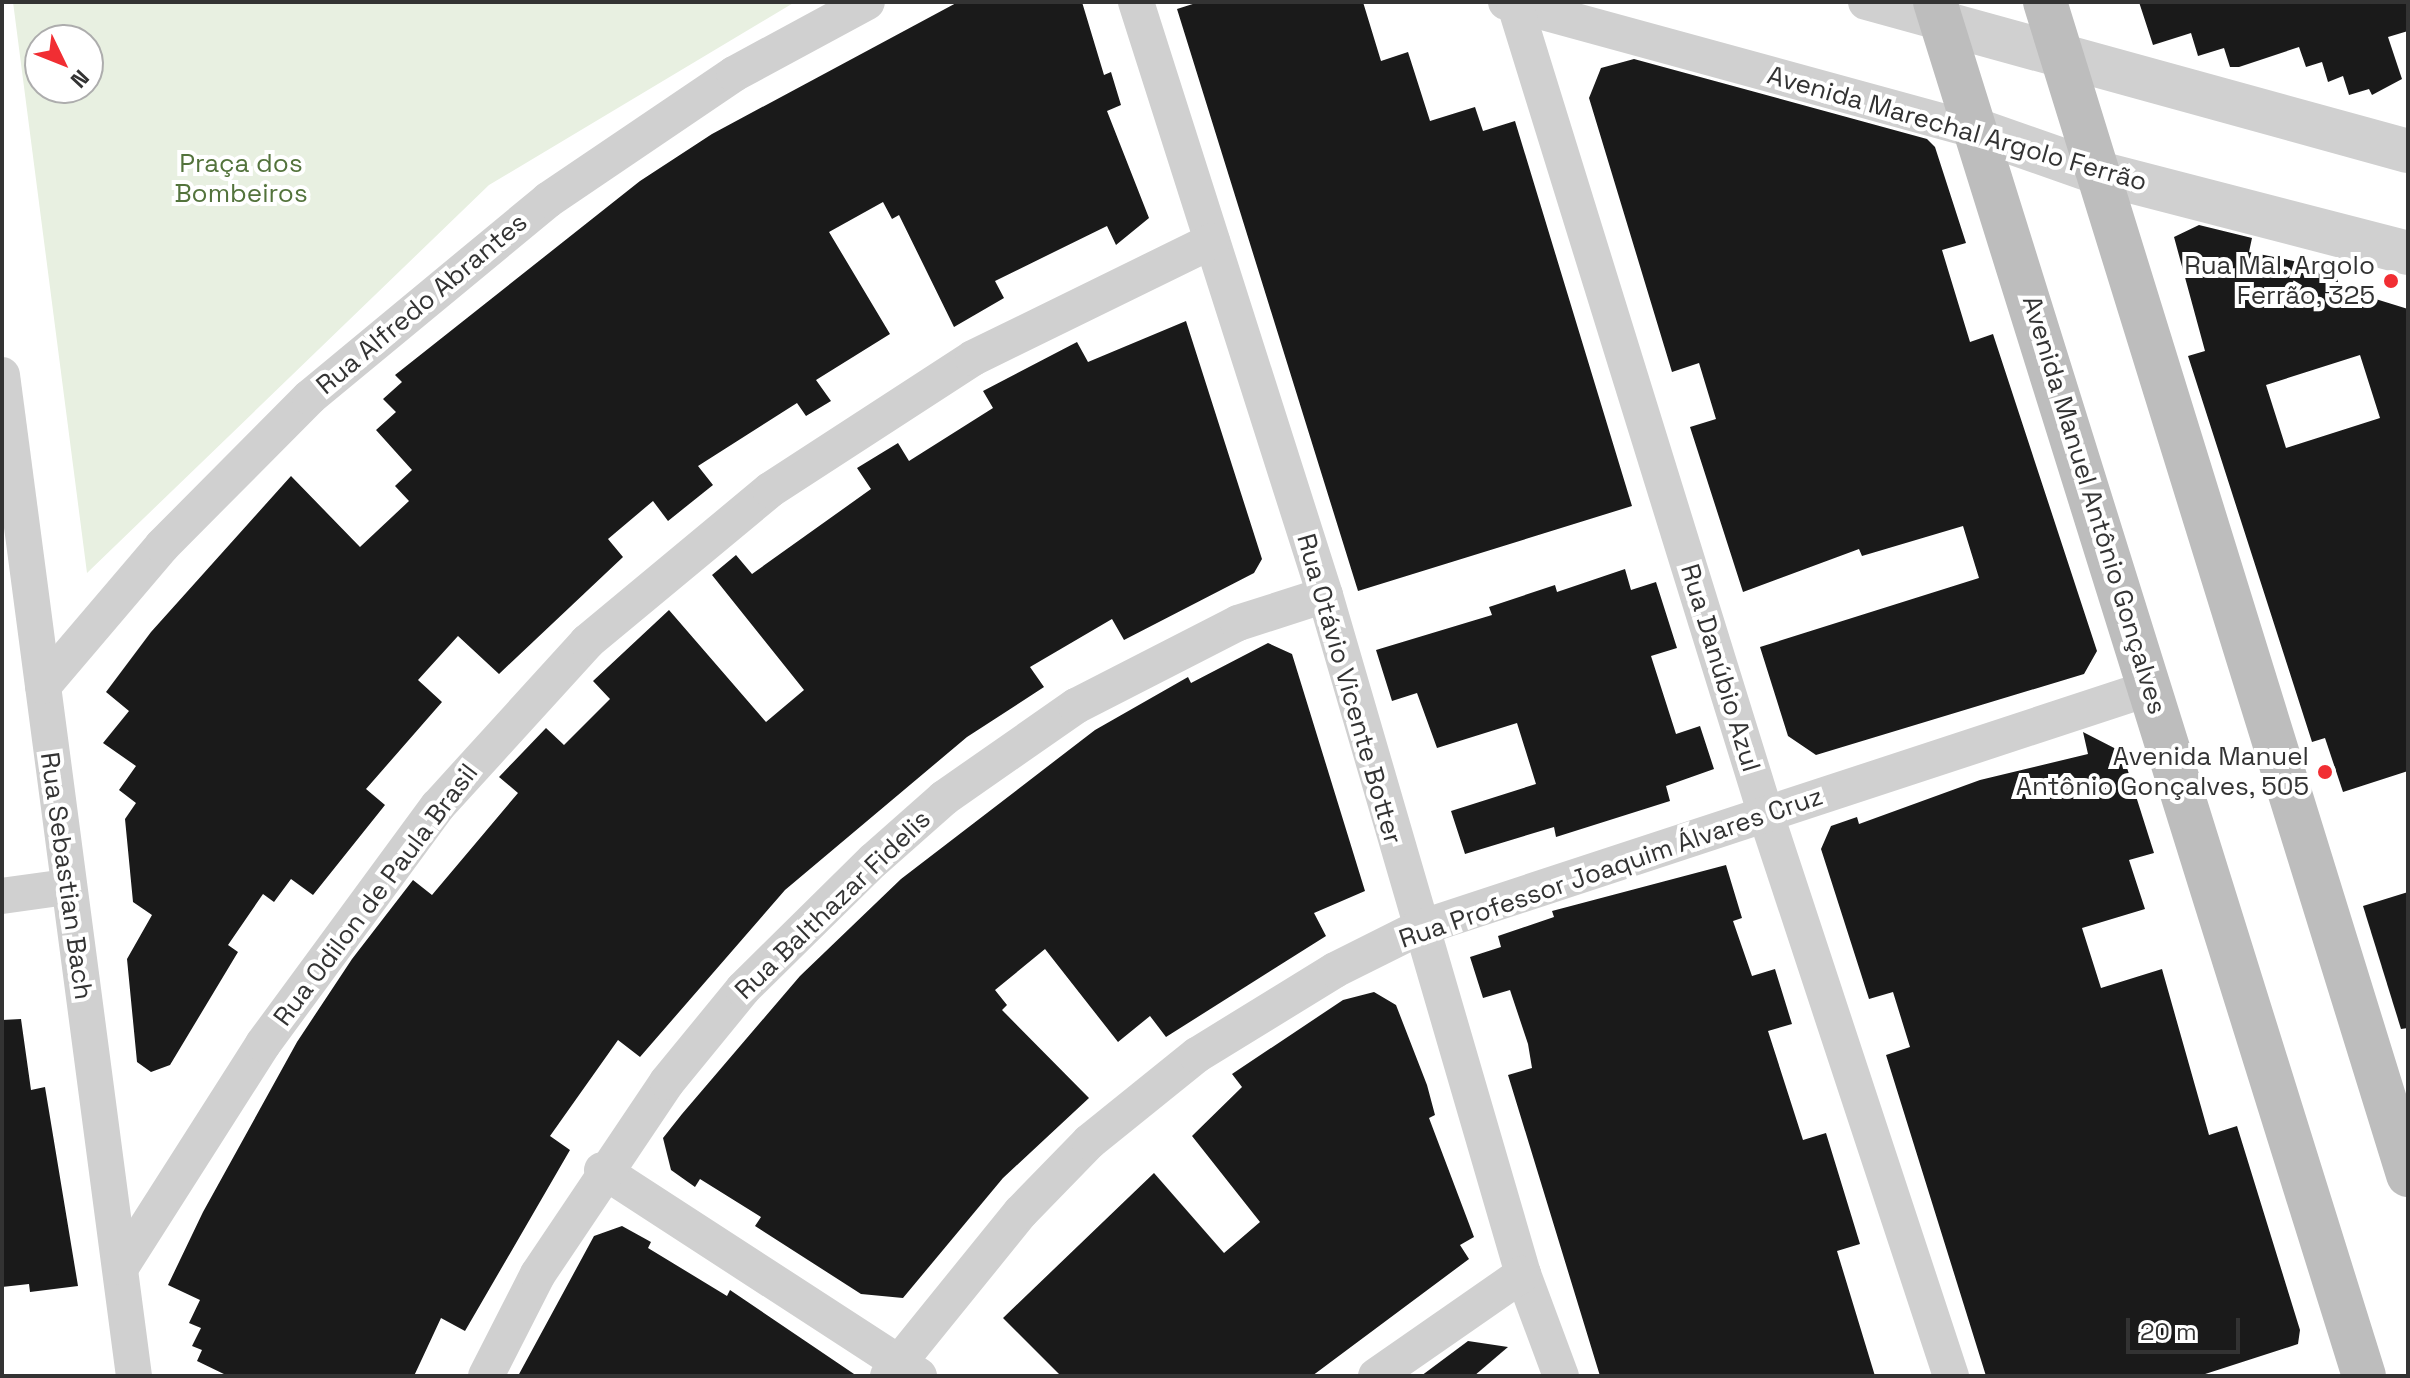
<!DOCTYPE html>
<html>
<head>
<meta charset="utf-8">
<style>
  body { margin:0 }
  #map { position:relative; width:2410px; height:1378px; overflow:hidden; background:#fff; font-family:"Space Grotesk",sans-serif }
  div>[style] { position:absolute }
  .green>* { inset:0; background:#e8f0e1 }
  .building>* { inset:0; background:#1a1a1a }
  .minor>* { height:36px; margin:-18px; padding:0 18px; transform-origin:18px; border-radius:18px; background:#d0d0d0 }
  .tertiary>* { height:44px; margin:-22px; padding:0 22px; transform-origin:22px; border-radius:22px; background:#d0d0d0 }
  .secondary>* { height:44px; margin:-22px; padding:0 22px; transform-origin:22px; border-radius:22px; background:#bdbdbd }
  .dots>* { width:22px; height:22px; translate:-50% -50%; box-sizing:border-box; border:4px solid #fff; border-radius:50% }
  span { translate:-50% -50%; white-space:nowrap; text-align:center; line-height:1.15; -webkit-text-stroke:8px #fff; paint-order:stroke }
  .street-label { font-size:26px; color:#333 }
  .park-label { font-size:26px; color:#53733c }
  .poi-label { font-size:26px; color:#333 }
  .right { translate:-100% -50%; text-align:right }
  .frame { position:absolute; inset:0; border:4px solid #333; pointer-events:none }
  .north { position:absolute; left:24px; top:24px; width:80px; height:80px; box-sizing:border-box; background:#fff; border:2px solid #adadad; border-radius:50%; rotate:133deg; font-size:22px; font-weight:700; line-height:32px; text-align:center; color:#333 }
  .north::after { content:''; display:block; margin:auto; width:28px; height:36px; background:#f12e33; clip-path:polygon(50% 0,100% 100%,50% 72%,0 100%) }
  .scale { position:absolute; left:2126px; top:1318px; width:114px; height:36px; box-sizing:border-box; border:4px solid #333; border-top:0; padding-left:10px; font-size:24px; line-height:28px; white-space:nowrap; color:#333; -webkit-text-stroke:6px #fff; paint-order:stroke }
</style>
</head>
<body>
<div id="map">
  <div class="green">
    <i style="clip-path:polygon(evenodd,13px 2px,795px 2px,489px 185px,87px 573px,13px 2px,40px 40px,88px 40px,88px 88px,40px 88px,40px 40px)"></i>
  </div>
  <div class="building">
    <i style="clip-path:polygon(958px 2px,1082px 2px,1104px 75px,1111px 72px,1121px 105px,1107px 111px,1149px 218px,1116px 245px,1107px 226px,995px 281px,1004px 298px,954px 327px,899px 215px,892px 219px,883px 202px,829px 232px,890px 334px,816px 380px,831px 401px,806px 416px,797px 403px,698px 466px,713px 485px,668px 521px,653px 501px,608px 539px,623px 557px,499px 674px,458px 636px,418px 680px,442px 702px,366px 789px,385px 805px,313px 895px,291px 879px,274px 902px,263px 894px,228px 945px,238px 952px,170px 1065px,151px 1072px,137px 1062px,127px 959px,152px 915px,133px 902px,125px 819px,136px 803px,119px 790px,136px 766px,103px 743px,129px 711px,106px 692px,151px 632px,291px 476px,360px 547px,409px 501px,395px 486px,412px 470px,376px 430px,396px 412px,383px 399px,402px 382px,395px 375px,640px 181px,712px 134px)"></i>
    <i style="clip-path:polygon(1199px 2px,1363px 2px,1381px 61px,1408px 52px,1430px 121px,1475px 107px,1483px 131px,1515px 121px,1632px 506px,1358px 591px,1177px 9px)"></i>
    <i style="clip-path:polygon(2139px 2px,2408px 2px,2408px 31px,2388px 37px,2402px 79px,2372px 95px,2369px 89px,2349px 95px,2343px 76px,2328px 82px,2322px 62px,2306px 67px,2299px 47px,2239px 67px,2230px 67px,2224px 48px,2198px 56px,2191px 33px,2153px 45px)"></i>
    <i style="clip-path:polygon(1634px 59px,1927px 139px,1935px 147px,1966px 243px,1942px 250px,1970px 342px,1993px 334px,2097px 651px,2084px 674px,1816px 755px,1788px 736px,1760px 647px,1979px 578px,1963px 526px,1862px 556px,1859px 549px,1743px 592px,1690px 427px,1716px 419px,1699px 363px,1672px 372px,1589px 98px,1601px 68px)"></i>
    <i style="clip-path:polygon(evenodd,2199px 225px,2252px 238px,2249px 252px,2334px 269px,2340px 288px,2408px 309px,2408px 771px,2343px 792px,2325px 738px,2312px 742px,2188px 356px,2205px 351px,2174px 237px,2199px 225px,2360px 355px,2380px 418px,2286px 448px,2266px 385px,2360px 355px)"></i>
    <i style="clip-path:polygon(1186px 321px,1262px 559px,1254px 573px,1124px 640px,1112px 619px,1030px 667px,1044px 687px,967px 737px,785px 890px,640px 1057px,618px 1040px,550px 1136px,570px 1150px,465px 1331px,441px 1318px,414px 1376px,228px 1376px,197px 1361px,202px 1350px,192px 1346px,201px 1328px,189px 1323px,200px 1300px,168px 1285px,203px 1212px,297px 1042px,352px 959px,413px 880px,432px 895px,518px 793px,499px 777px,546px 728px,564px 745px,610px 699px,593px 681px,669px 610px,766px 722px,804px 690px,712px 575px,736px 555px,752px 574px,871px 489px,857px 468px,898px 443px,909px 461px,993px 408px,983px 391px,1077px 342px,1088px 362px)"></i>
    <i style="clip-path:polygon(1625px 569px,1631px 590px,1656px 582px,1677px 648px,1651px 656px,1676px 734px,1700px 726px,1714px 769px,1666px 786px,1670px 801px,1556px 837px,1554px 827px,1465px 854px,1451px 811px,1536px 784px,1517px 723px,1437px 748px,1417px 693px,1392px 701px,1376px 650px,1492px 615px,1489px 607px,1555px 585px,1557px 592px)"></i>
    <i style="clip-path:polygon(1268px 643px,1292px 654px,1365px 891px,1314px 913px,1326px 936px,1166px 1037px,1150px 1016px,1118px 1042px,1045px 949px,995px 990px,1007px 1005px,1002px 1010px,1089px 1098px,1003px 1178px,903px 1298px,861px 1294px,755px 1226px,761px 1217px,700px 1179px,695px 1187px,671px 1170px,663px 1138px,682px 1114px,800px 976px,901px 879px,1095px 730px,1188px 677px,1191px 683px)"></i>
    <i style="clip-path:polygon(2083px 732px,2122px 752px,2154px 853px,2129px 860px,2145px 909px,2082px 928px,2101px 988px,2162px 969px,2209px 1135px,2237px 1126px,2300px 1330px,2298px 1344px,2199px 1376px,1986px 1376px,1886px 1055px,1910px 1047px,1893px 992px,1869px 999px,1821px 849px,1831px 826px,1857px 817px,1859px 824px,1980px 780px,2088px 754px)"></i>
    <i style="clip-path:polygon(1726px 865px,1742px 918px,1733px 921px,1752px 976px,1775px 969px,1792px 1024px,1768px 1031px,1803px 1140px,1826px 1133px,1860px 1244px,1837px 1251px,1875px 1376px,1600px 1376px,1508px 1075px,1532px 1068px,1528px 1044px,1510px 990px,1483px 998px,1470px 957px,1501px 947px,1498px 936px,1554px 917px,1552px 911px)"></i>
    <i style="clip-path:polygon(2408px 892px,2408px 1028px,2401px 1029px,2363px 906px)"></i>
    <i style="clip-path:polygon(1374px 992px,1396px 1005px,1427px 1085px,1435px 1115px,1429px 1118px,1474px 1237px,1460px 1245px,1469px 1259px,1312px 1376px,1061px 1376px,1003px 1318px,1154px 1173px,1224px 1253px,1260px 1222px,1192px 1136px,1242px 1087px,1232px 1074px,1343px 1000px)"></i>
    <i style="clip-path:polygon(21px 1019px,31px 1090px,45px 1087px,78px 1286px,30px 1292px,29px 1284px,2px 1287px,2px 1020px)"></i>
    <i style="clip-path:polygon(622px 1226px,651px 1242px,648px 1248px,727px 1296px,730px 1290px,857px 1376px,518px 1376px,594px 1236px)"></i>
    <i style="clip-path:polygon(1468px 1341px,1508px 1347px,1474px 1376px,1421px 1376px)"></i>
  </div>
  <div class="minor">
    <i style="left:1136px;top:2px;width:622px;rotate:72.32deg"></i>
    <i style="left:1325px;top:595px;width:707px;rotate:73.74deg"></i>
    <i style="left:1523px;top:1274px;width:109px;rotate:69.6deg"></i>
    <i style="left:1506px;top:2px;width:490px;rotate:15.3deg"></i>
    <i style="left:1514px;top:2px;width:851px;rotate:72.78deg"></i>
    <i style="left:1766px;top:815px;width:591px;rotate:71.75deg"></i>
    <i style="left:1866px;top:2px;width:80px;rotate:15.3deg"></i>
    <i style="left:2px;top:375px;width:1010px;rotate:82.49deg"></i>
    <i style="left:43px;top:686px;width:184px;rotate:-49.6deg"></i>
    <i style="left:162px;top:546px;width:210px;rotate:-45.2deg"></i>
    <i style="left:310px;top:397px;width:309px;rotate:-39.6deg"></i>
    <i style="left:548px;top:200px;width:225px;rotate:-34.1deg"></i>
    <i style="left:734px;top:74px;width:151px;rotate:-28.4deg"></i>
    <i style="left:2px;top:896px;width:65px;rotate:-8deg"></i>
    <i style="left:602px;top:1170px;width:378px;rotate:33deg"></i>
    <i style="left:121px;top:1267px;width:264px;rotate:-57.5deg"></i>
    <i style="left:263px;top:1044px;width:295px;rotate:-53.7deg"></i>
    <i style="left:438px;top:806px;width:222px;rotate:-47.7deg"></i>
    <i style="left:587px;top:642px;width:238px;rotate:-39.7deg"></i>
    <i style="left:770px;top:490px;width:242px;rotate:-33deg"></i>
    <i style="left:973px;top:358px;width:266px;rotate:-26.1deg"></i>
    <i style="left:486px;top:1376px;width:114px;rotate:-63deg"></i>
    <i style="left:538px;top:1274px;width:231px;rotate:-56.1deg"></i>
    <i style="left:667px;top:1082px;width:120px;rotate:-50.7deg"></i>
    <i style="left:743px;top:989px;width:184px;rotate:-44.6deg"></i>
    <i style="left:874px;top:860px;width:94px;rotate:-41.5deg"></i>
    <i style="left:944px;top:798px;width:161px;rotate:-34.9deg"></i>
    <i style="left:1076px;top:706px;width:182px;rotate:-27.1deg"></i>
    <i style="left:1238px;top:623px;width:91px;rotate:-17.8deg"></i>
    <i style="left:888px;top:1376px;width:211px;rotate:-51deg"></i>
    <i style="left:1021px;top:1212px;width:98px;rotate:-45.8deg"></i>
    <i style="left:1089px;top:1142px;width:139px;rotate:-38.9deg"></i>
    <i style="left:1197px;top:1055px;width:162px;rotate:-31.6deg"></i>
    <i style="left:1335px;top:970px;width:92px;rotate:-26.6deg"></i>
    <i style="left:1417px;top:929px;width:772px;rotate:-18.2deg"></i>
    <i style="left:1376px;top:1376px;width:179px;rotate:-34.8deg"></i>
  </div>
  <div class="tertiary">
    <i style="left:1943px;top:23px;width:482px;rotate:15.4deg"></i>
    <i style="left:1979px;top:131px;width:127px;rotate:19.3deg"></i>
    <i style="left:2099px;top:173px;width:319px;rotate:14.5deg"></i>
  </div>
  <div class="secondary">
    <i style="left:1935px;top:2px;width:1439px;rotate:72.66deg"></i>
    <i style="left:2045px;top:2px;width:1228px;rotate:72.8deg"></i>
  </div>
  <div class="dots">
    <i style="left:2391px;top:281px;background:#f12e33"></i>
    <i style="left:2325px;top:772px;background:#f12e33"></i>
  </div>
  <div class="street-label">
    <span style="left:1957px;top:129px;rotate:16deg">Avenida Marechal Argolo Ferrão</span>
    <span style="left:422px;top:304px;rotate:-40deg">Rua Alfredo Abrantes</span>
    <span style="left:2094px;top:505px;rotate:73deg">Avenida Manuel Antônio Gonçalves</span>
    <span style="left:1720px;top:668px;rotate:73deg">Rua Danúbio Azul</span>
    <span style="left:1349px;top:689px;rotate:74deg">Rua Otávio Vicente Botter</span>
    <span style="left:1611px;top:868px;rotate:-19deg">Rua Professor Joaquim Álvares Cruz</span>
    <span style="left:66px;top:876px;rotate:82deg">Rua Sebastian Bach</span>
    <span style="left:376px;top:895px;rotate:-53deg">Rua Odilon de Paula Brasil</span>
    <span style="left:833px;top:905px;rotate:-44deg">Rua Balthazar Fidelis</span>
  </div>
  <div class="park-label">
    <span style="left:241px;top:179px">Praça dos<br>Bombeiros</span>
  </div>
  <div class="poi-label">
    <span class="right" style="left:2375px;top:281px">Rua Mal. Argolo<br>Ferrão, 325</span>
    <span class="right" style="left:2309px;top:772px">Avenida Manuel<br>Antônio Gonçalves, 505</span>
  </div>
  <div class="frame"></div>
  <div class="north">N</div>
  <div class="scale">20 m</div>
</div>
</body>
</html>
